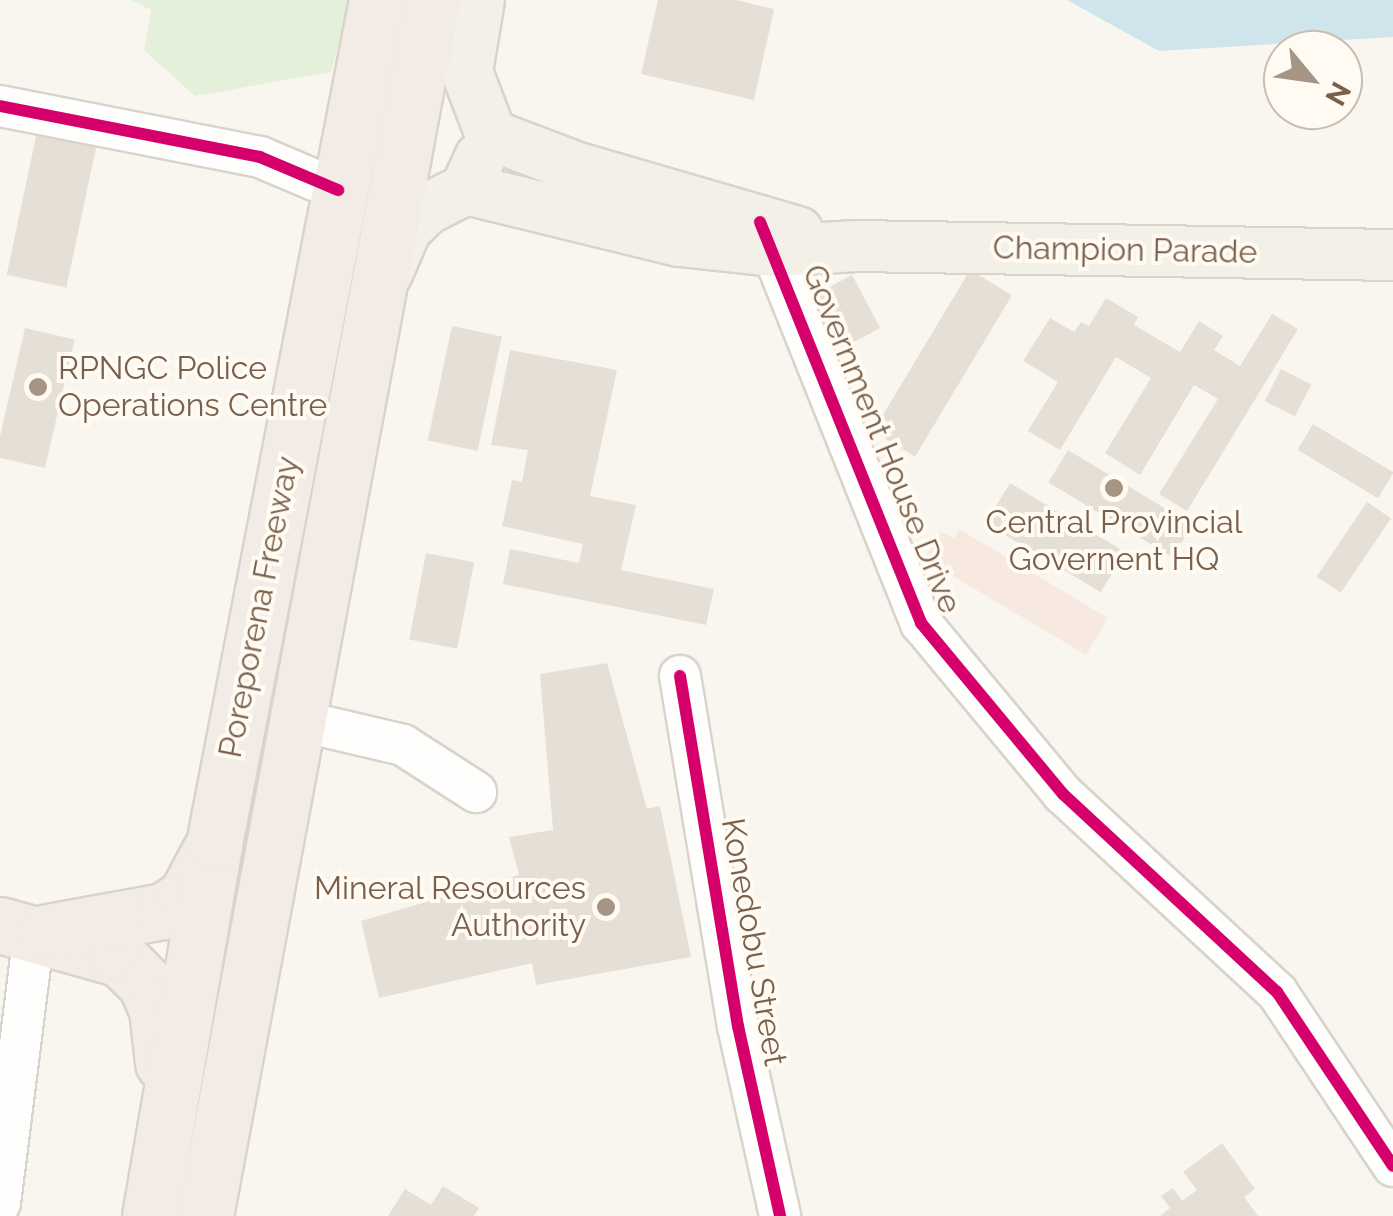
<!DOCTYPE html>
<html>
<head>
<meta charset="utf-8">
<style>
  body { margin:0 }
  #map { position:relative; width:1393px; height:1216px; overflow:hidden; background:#f9f6ef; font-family:Raleway,sans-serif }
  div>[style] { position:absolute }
  .commercial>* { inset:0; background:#f7e9e0 }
  .green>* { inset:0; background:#e4f0d9 }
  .water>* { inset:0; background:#cfe5eb }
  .building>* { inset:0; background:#e6dfd6; transform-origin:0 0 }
  .roads { filter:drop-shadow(2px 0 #d9d3cc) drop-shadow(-2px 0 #d9d3cc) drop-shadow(0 2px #d9d3cc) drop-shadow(0 -2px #d9d3cc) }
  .minor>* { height:40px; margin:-20px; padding:0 20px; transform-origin:20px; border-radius:20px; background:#fefefd }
  .major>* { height:50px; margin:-25px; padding:0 25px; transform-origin:25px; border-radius:25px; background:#f3f0e7 }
  .highway>* { height:55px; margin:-27.5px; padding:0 27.5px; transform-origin:27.5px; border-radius:27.5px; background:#f2ebe6 }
  .cycleway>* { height:12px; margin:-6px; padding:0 6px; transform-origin:6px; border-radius:6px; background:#d6006c }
  .dots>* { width:28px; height:28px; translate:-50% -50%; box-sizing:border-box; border:5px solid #fffbf2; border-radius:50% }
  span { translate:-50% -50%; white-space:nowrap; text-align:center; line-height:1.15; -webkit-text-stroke:8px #fffbf2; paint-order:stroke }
  .street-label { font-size:32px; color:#7a604c }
  .poi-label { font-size:32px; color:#7a604c }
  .left { translate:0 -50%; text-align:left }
  .right { translate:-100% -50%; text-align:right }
  .north { position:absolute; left:1263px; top:30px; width:100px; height:100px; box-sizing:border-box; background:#fffbf2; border:2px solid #cabdb0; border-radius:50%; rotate:119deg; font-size:28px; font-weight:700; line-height:40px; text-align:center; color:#7a604c }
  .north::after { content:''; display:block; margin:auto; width:35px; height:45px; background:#a69485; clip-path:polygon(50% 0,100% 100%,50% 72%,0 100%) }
</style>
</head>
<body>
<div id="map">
  <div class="commercial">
    <i style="clip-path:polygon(959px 529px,1108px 618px,1086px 655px,924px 559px,941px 532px,954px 538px)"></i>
  </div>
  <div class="green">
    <i style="clip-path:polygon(131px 0,351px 0,331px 72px,195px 96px,144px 50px,151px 10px)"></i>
  </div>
  <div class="water">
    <i style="clip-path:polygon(1067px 0,1393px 0,1393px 37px,1159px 51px)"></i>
  </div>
  <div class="building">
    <i style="clip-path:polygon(658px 0,736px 0,774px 9px,754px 100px,641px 74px)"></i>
    <i style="left:37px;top:132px;width:61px;height:146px;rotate:12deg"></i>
    <i style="left:970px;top:270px;width:49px;height:188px;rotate:31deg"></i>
    <i style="left:852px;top:275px;width:60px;height:44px;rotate:62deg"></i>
    <i style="clip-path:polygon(1106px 298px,1138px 317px,1134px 325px,1180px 352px,1199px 321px,1223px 336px,1214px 350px,1240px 366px,1272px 314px,1298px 329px,1187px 511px,1159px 494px,1218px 399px,1194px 385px,1140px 475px,1105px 453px,1151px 378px,1116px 357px,1060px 450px,1028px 431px,1058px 382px,1023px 361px,1050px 318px,1074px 332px,1081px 322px,1089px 326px)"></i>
    <i style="left:452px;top:326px;width:51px;height:117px;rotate:12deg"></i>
    <i style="left:25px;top:328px;width:51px;height:132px;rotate:13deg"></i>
    <i style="clip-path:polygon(510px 350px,617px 370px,590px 496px,636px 505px,621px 570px,714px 589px,706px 625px,503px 584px,510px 549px,579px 563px,583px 544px,502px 526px,512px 480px,522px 482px,528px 450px,491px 445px)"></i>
    <i style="left:1281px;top:369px;width:34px;height:36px;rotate:27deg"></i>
    <i style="left:1313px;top:424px;width:94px;height:30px;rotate:31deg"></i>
    <i style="left:1068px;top:450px;width:145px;height:38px;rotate:31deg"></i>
    <i style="left:1010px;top:483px;width:134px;height:47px;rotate:31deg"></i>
    <i style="left:1367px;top:502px;width:29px;height:90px;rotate:34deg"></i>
    <i style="left:426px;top:553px;width:49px;height:88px;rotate:11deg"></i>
    <i style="clip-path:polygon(607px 663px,647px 809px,660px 806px,691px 957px,536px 985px,532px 963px,379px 998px,361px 921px,519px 875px,509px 837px,553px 830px,540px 674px)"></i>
    <i style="clip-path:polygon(1222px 1143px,1255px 1189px,1244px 1197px,1258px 1216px,1160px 1216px,1170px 1208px,1161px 1196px,1173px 1188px,1182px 1201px,1197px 1190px,1183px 1172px)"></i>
    <i style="clip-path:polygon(443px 1186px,479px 1208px,474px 1216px,388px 1216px,405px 1189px,431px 1205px)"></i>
  </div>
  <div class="roads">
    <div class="minor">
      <i style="left:0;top:106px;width:265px;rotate:11.1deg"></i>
      <i style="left:260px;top:157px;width:85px;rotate:22.9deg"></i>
      <i style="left:762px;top:226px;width:428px;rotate:68.2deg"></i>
      <i style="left:921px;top:623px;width:222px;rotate:50.3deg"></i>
      <i style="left:1063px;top:794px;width:292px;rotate:42.8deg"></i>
      <i style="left:1277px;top:992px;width:209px;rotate:56.3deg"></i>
      <i style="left:680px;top:676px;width:355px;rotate:80.6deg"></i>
      <i style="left:738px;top:1026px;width:195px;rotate:77.5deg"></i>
      <i style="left:297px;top:720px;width:109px;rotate:13.3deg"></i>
      <i style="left:403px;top:745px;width:87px;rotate:32.8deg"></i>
      <i style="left:0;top:1203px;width:270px;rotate:-82.8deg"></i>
    </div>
    <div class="major">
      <i style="left:479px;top:0;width:73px;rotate:99.5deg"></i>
      <i style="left:467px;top:72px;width:67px;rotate:69.1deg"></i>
      <i style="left:491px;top:135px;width:93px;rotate:20.8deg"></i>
      <i style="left:578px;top:168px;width:229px;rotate:16.2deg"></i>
      <i style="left:466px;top:189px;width:220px;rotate:13.7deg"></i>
      <i style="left:680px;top:241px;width:95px;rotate:6.1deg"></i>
      <i style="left:774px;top:251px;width:82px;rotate:-3.5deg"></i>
      <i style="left:856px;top:246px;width:537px;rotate:0.96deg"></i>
      <i style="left:387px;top:273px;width:48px;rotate:-66.6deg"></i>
      <i style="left:406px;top:229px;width:29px;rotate:-44deg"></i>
      <i style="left:427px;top:209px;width:44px;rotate:-27.1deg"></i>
      <i style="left:466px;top:189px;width:34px;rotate:-66deg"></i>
    </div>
    <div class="highway">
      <i style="left:0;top:925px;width:126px;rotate:15.7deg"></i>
      <i style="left:121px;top:959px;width:35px;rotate:45deg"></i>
      <i style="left:146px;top:984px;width:28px;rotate:67deg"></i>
      <i style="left:157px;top:1010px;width:53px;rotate:83.5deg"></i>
      <i style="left:47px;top:932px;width:119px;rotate:-10.2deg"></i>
      <i style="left:164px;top:911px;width:27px;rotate:-34deg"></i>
      <i style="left:186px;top:896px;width:49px;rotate:-61.9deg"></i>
      <i style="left:150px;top:1216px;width:377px;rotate:-80.2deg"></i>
      <i style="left:214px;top:844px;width:860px;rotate:-79.07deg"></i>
      <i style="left:205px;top:1216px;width:1237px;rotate:-79.43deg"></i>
    </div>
  </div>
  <div class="cycleway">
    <i style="left:0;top:106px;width:265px;rotate:11.1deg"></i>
    <i style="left:260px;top:157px;width:85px;rotate:22.9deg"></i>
    <i style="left:760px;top:222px;width:432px;rotate:68.1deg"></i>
    <i style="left:921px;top:623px;width:222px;rotate:50.3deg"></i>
    <i style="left:1063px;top:794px;width:292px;rotate:42.8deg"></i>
    <i style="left:1277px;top:992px;width:209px;rotate:56.3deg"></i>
    <i style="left:680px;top:676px;width:355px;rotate:80.6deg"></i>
    <i style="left:738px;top:1026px;width:195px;rotate:77.5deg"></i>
  </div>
  <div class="dots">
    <i style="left:38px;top:387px;background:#a69485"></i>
    <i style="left:1114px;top:488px;background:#a69485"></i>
    <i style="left:606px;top:907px;background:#a69485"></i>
  </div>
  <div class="street-label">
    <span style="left:1125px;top:250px;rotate:1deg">Champion Parade</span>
    <span style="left:882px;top:439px;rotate:68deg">Government House Drive</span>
    <span style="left:259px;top:607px;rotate:-79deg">Poreporena Freeway</span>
    <span style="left:754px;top:942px;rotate:80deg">Konedobu Street</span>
  </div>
  <div class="poi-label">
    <span class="left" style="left:58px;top:387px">RPNGC Police<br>Operations Centre</span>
    <span style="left:1114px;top:541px">Central Provincial<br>Governent HQ</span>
    <span class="right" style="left:586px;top:907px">Mineral Resources<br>Authority</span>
  </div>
  <div class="north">N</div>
</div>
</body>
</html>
